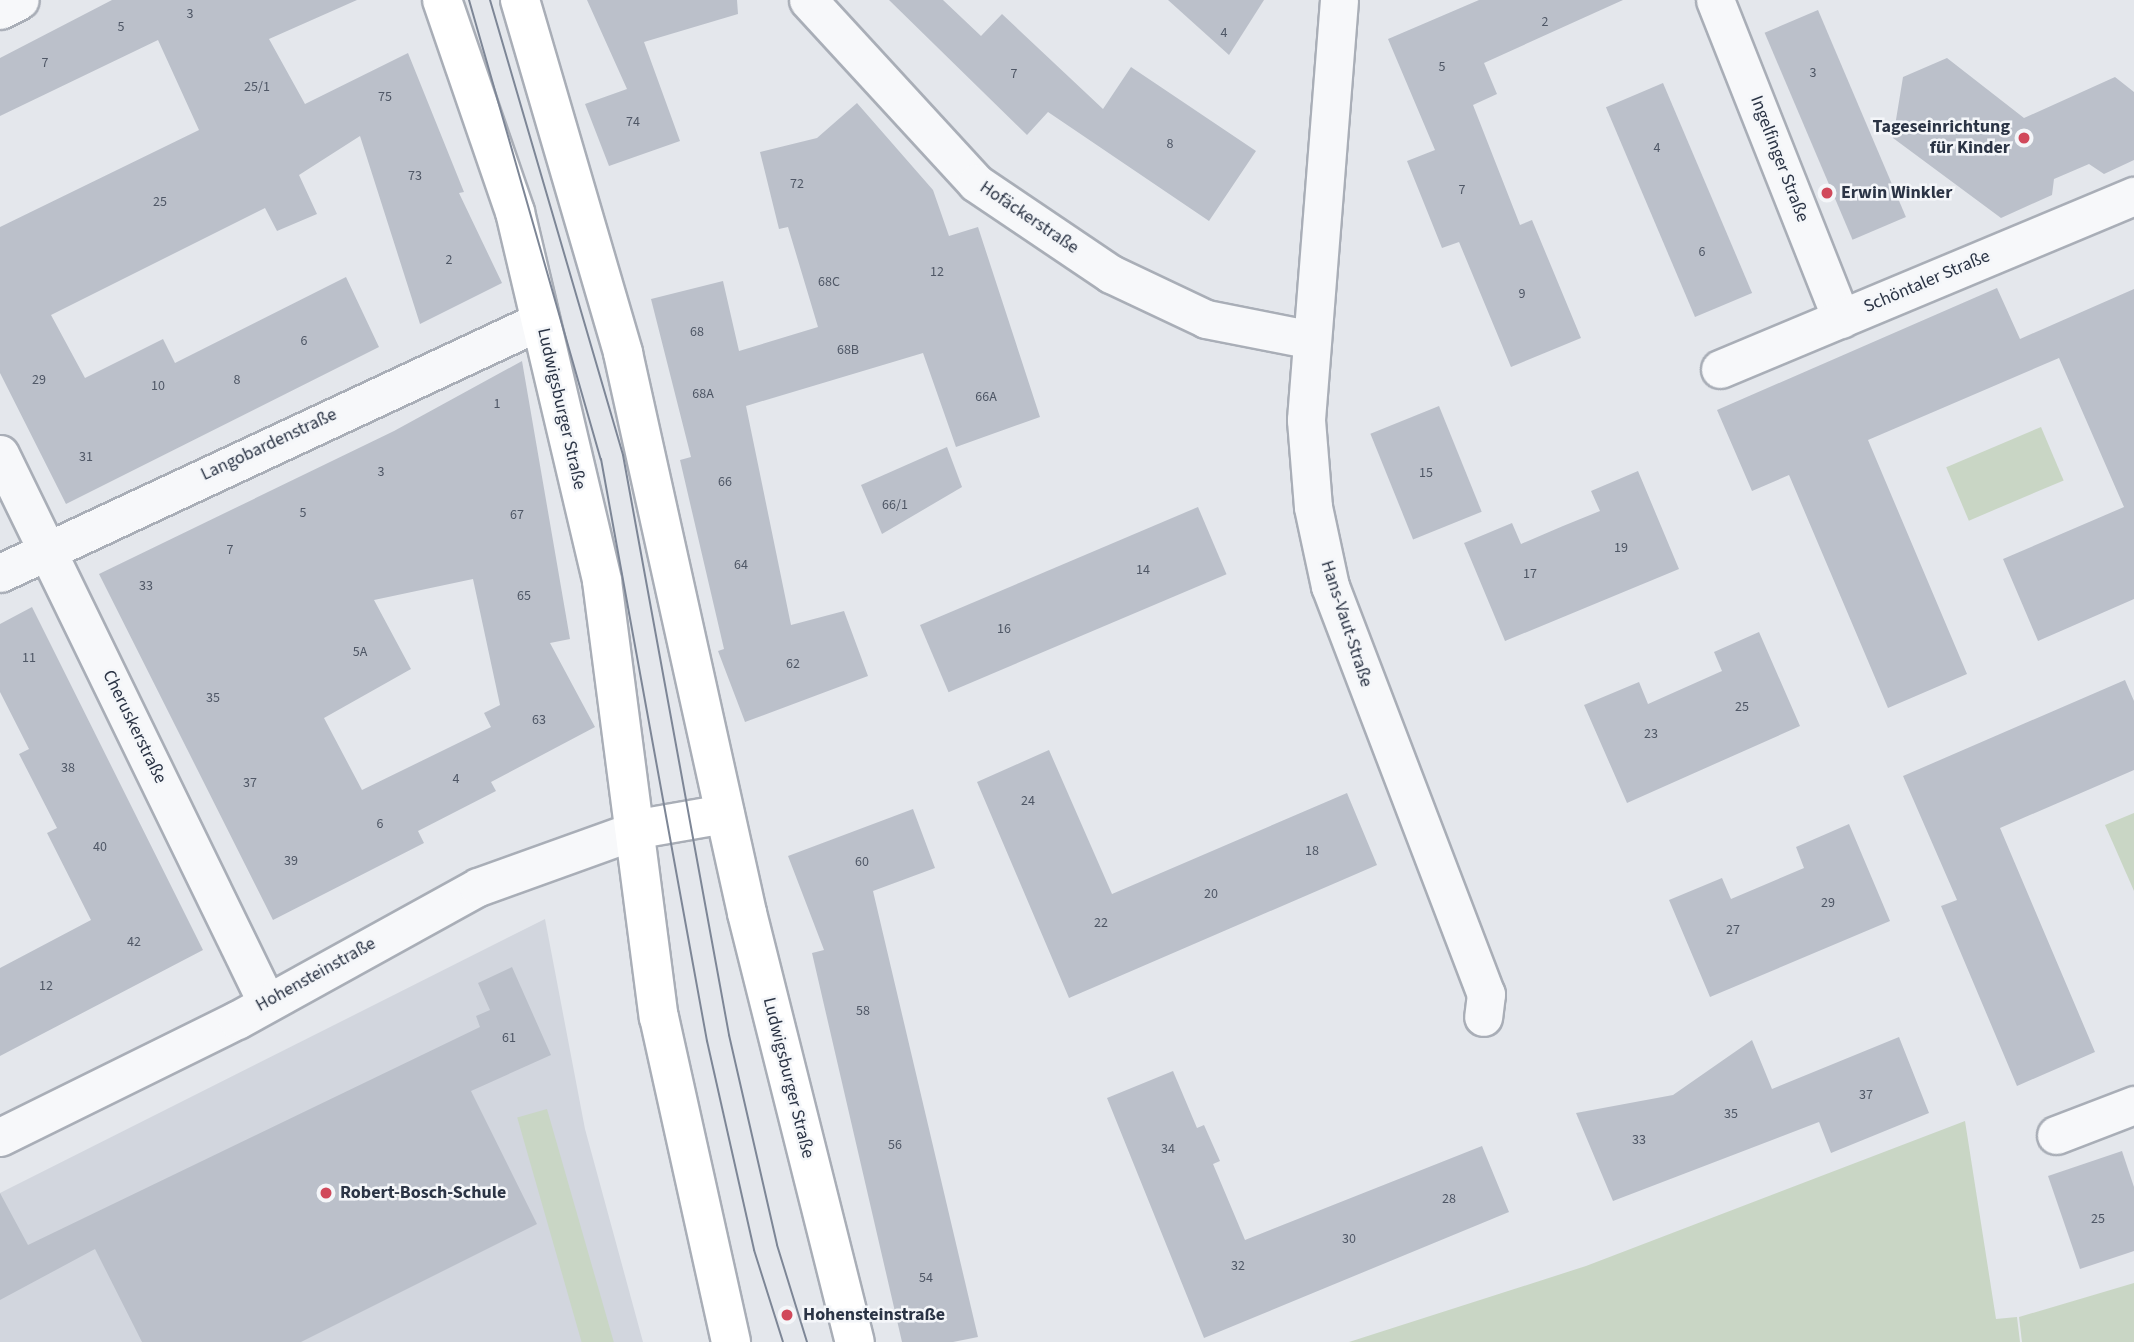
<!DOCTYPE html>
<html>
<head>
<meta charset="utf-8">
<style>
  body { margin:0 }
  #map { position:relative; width:2134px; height:1342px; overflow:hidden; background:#e4e7ec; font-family:"Source Sans 3",sans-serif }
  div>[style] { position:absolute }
  .built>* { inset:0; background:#d2d6de }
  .green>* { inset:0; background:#c9d6c5; transform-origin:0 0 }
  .building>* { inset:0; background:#bbc0ca; transform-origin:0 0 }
  .roads { filter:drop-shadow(2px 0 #a9aeb7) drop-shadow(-2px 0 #a9aeb7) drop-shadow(0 2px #a9aeb7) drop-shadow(0 -2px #a9aeb7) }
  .street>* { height:37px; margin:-18.5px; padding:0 18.5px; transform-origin:18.5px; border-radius:18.5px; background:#f7f8fa }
  .secondary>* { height:38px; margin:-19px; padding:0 19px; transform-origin:19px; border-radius:19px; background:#fff }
  .tram>* { height:2px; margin:-1px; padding:0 1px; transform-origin:1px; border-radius:1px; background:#7d8696 }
  .dots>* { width:19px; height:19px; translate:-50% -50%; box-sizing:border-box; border:4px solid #f4f6f9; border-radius:50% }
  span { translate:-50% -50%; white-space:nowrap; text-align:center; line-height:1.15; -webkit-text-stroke:5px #f4f6f9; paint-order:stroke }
  .number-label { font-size:14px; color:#4f5766 }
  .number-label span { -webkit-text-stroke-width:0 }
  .poi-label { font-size:18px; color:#2b3445; font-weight:700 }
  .right { translate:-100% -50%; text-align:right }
  .left { translate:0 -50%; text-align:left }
  .street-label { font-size:18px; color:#2b3445 }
</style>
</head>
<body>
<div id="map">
  <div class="built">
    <i style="clip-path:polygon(545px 919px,585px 1129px,643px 1342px,0 1342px,0 1193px)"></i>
  </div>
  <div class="green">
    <i style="left:2041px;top:427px;width:58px;height:103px;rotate:67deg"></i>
    <i style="clip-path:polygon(2134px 813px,2134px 891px,2105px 825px)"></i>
    <i style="left:547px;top:1109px;width:243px;height:31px;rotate:74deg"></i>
    <i style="clip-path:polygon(1965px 1121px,1996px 1319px,2017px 1317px,2020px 1342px,1349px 1342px,1586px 1266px)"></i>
    <i style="clip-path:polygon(2134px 1283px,2134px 1342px,2022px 1342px,2019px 1317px)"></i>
  </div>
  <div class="building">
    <i style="clip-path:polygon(112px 0,357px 0,269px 39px,305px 104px,408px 53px,464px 192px,459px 193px,502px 283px,420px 324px,360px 136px,299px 175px,317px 214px,277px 231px,265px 208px,51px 315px,85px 378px,163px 339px,175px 363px,346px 277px,379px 347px,66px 504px,0 373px,0 227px,199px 130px,158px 40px,0 116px,0 58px)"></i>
    <i style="clip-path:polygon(587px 0,737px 0,738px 14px,644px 42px,680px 141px,609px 166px,585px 104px,627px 89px)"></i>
    <i style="clip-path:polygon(889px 0,943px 0,981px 36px,1002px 14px,1103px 109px,1131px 67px,1256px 151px,1209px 221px,1048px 112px,1027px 135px)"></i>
    <i style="clip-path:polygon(1168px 0,1264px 0,1229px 55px)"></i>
    <i style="clip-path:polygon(1479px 0,1623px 0,1484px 63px,1497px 94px,1473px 105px,1520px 225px,1532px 220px,1581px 338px,1511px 367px,1459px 242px,1442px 248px,1407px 161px,1435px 150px,1388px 39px)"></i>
    <i style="left:1818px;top:10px;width:225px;height:58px;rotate:67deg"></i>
    <i style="clip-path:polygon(1947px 58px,2024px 118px,2115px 77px,2134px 92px,2134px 160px,2104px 174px,2089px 164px,2054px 179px,2052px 195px,2001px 218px,1893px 138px,1903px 77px)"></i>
    <i style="left:1663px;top:83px;width:228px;height:62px;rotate:67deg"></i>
    <i style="clip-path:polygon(857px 103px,933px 190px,949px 236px,978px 227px,1040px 417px,956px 447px,923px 353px,746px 406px,791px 625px,844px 611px,868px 676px,745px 722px,718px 651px,724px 649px,680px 460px,691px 457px,651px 299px,723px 281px,739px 351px,818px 327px,788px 227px,779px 229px,760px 152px,817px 138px)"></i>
    <i style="clip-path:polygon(1997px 288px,2020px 339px,2134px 289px,2134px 599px,2038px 641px,2003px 559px,2124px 507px,2059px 358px,1868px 440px,1967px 674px,1888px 708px,1789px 475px,1752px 491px,1717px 410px)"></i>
    <i style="clip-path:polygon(evenodd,522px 361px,570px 639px,550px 643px,595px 727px,491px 782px,496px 791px,418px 831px,424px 843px,273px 920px,99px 574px,394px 431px,522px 361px,473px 579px,500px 705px,484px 713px,491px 727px,362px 790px,324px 718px,411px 669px,374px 600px,473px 579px)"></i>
    <i style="left:1439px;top:406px;width:114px;height:74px;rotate:68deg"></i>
    <i style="clip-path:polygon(947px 447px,962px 487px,882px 534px,861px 485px)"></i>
    <i style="clip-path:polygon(1638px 471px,1679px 569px,1505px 641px,1464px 543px,1512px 523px,1521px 544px,1563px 526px,1600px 511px,1591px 491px)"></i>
    <i style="left:1198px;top:507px;width:73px;height:302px;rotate:67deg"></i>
    <i style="clip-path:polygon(32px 607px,203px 950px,0 1056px,0 968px,91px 920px,47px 833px,57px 828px,19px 754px,29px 749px,0 692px,0 624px)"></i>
    <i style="clip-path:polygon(1759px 632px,1800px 726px,1627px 803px,1584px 705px,1639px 682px,1648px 704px,1722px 671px,1714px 652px)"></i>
    <i style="clip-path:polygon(2125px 680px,2134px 701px,2134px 770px,2000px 828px,2095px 1052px,2017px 1086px,1941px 906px,1957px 900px,1903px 776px)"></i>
    <i style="clip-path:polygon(1049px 750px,1112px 894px,1347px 793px,1377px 865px,1069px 998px,977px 782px)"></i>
    <i style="clip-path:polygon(913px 809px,935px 868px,873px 891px,978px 1337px,953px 1342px,902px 1342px,812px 953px,824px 950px,788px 856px)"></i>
    <i style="clip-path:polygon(1849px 824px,1890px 921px,1710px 997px,1669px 900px,1722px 878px,1731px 899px,1804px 868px,1796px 847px)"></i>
    <i style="clip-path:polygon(512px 967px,551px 1055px,471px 1091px,537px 1224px,301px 1342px,142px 1342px,95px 1249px,0 1300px,0 1193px,28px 1245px,480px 1027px,476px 1016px,490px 1010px,478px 983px)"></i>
    <i style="clip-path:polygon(1899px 1037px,1929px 1113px,1831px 1153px,1819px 1122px,1613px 1201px,1576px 1113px,1673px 1095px,1752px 1040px,1772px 1089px)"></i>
    <i style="clip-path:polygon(1173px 1071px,1197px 1128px,1204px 1125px,1220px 1161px,1213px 1164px,1245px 1240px,1482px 1146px,1509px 1212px,1204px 1338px,1107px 1098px)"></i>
    <i style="clip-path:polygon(2122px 1151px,2134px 1187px,2134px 1251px,2080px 1269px,2048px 1176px)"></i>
  </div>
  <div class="roads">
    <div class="street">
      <i style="left:808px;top:0;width:248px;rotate:47.4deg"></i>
      <i style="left:976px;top:183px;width:163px;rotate:34deg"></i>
      <i style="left:1111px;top:274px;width:105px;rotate:25.3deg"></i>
      <i style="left:1206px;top:319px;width:108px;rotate:11.2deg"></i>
      <i style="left:1339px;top:0;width:421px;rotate:94.5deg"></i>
      <i style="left:1306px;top:420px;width:87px;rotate:85.4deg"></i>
      <i style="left:1313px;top:507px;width:81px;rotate:77.9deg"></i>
      <i style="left:1330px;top:586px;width:437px;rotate:69.1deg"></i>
      <i style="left:1486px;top:994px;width:23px;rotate:97deg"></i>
      <i style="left:1715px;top:0;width:343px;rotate:68.4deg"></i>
      <i style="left:0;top:10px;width:22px;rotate:-27deg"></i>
      <i style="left:1720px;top:369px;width:449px;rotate:-22.7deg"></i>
      <i style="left:0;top:454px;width:608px;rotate:64.07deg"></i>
      <i style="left:0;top:573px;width:596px;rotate:-25.02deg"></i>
      <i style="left:2056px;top:1135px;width:84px;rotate:-21deg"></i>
      <i style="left:0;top:1137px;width:264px;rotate:-26.3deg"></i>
      <i style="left:237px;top:1020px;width:275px;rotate:-28.9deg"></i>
      <i style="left:478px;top:887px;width:171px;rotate:-19.8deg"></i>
    </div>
    <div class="secondary">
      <i style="left:442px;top:0;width:224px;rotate:71deg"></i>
      <i style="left:515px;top:212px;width:379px;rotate:76.7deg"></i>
      <i style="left:602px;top:581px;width:440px;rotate:82.6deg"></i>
      <i style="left:659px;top:1017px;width:333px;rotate:77.5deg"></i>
      <i style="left:520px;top:0;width:368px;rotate:73.7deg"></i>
      <i style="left:623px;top:353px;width:574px;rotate:77.51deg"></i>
      <i style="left:747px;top:913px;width:442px;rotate:75.9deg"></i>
      <i style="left:639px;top:829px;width:87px;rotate:-9.9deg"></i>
    </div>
  </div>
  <div class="tram">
    <i style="left:469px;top:0;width:478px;rotate:74deg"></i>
    <i style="left:601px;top:459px;width:592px;rotate:79.68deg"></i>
    <i style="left:707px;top:1041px;width:214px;rotate:77.3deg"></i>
    <i style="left:754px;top:1250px;width:96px;rotate:72.5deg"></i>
    <i style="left:490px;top:0;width:474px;rotate:73.7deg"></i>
    <i style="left:623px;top:455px;width:590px;rotate:79.64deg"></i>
    <i style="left:729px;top:1035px;width:215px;rotate:77.1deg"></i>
    <i style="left:777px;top:1245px;width:102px;rotate:72.8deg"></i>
  </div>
  <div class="dots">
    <i style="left:2024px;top:138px;background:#d1495b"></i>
    <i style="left:1827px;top:193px;background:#d1495b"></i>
    <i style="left:326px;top:1193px;background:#d1495b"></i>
    <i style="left:787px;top:1315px;background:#d1495b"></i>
  </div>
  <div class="number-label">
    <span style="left:190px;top:14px">3</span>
    <span style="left:1545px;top:22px">2</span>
    <span style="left:121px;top:27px">5</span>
    <span style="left:1224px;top:33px">4</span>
    <span style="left:45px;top:63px">7</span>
    <span style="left:1442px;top:67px">5</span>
    <span style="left:1813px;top:73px">3</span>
    <span style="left:1014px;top:74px">7</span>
    <span style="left:257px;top:87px">25/1</span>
    <span style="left:385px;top:97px">75</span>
    <span style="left:633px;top:122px">74</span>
    <span style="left:1170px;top:144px">8</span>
    <span style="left:1657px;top:148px">4</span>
    <span style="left:415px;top:176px">73</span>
    <span style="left:797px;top:184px">72</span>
    <span style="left:1462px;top:190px">7</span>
    <span style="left:160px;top:202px">25</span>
    <span style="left:1702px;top:252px">6</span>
    <span style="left:449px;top:260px">2</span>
    <span style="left:937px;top:272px">12</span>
    <span style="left:829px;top:282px">68C</span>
    <span style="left:1522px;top:294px">9</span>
    <span style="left:697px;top:332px">68</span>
    <span style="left:304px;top:341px">6</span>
    <span style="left:848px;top:350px">68B</span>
    <span style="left:39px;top:380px">29</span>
    <span style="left:237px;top:380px">8</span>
    <span style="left:158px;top:386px">10</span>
    <span style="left:703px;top:394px">68A</span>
    <span style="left:986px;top:397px">66A</span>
    <span style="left:497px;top:404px">1</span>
    <span style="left:86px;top:457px">31</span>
    <span style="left:381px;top:472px">3</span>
    <span style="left:1426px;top:473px">15</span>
    <span style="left:725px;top:482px">66</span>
    <span style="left:895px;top:505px">66/1</span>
    <span style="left:303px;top:513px">5</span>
    <span style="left:517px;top:515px">67</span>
    <span style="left:1621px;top:548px">19</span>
    <span style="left:230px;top:550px">7</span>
    <span style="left:741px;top:565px">64</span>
    <span style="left:1143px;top:570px">14</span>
    <span style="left:1530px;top:574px">17</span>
    <span style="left:146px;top:586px">33</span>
    <span style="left:524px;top:596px">65</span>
    <span style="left:1004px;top:629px">16</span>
    <span style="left:360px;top:652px">5A</span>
    <span style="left:29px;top:658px">11</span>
    <span style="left:793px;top:664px">62</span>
    <span style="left:213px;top:698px">35</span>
    <span style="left:1742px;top:707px">25</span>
    <span style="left:539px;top:720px">63</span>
    <span style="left:1651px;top:734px">23</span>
    <span style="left:68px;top:768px">38</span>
    <span style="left:456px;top:779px">4</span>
    <span style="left:250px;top:783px">37</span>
    <span style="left:1028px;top:801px">24</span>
    <span style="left:380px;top:824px">6</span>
    <span style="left:100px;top:847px">40</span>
    <span style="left:1312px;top:851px">18</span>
    <span style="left:291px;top:861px">39</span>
    <span style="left:862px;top:862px">60</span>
    <span style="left:1211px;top:894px">20</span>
    <span style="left:1828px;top:903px">29</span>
    <span style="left:1101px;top:923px">22</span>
    <span style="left:1733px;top:930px">27</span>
    <span style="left:134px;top:942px">42</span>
    <span style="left:46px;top:986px">12</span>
    <span style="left:863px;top:1011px">58</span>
    <span style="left:509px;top:1038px">61</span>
    <span style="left:1866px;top:1095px">37</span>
    <span style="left:1731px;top:1114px">35</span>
    <span style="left:1639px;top:1140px">33</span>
    <span style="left:895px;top:1145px">56</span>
    <span style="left:1168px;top:1149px">34</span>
    <span style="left:1449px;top:1199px">28</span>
    <span style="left:2098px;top:1219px">25</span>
    <span style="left:1349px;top:1239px">30</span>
    <span style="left:1238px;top:1266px">32</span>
    <span style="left:926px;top:1278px">54</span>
  </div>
  <div class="poi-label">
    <span class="right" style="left:2010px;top:138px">Tageseinrichtung<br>für Kinder</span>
    <span class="left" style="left:1841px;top:193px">Erwin Winkler</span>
    <span class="left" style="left:340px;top:1193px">Robert-Bosch-Schule</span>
    <span class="left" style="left:803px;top:1315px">Hohensteinstraße</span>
  </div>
  <div class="street-label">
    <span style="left:1779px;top:159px;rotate:69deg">Ingelfinger Straße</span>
    <span style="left:1029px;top:218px;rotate:34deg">Hofäckerstraße</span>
    <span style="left:1927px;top:282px;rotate:-23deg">Schöntaler Straße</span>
    <span style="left:561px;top:409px;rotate:77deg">Ludwigsburger Straße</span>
    <span style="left:269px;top:445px;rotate:-25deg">Langobardenstraße</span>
    <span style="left:1346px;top:624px;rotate:72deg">Hans-Vaut-Straße</span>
    <span style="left:134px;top:727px;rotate:64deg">Cheruskerstraße</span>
    <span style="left:316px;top:975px;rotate:-29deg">Hohensteinstraße</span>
    <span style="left:788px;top:1078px;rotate:76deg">Ludwigsburger Straße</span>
  </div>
</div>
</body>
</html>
